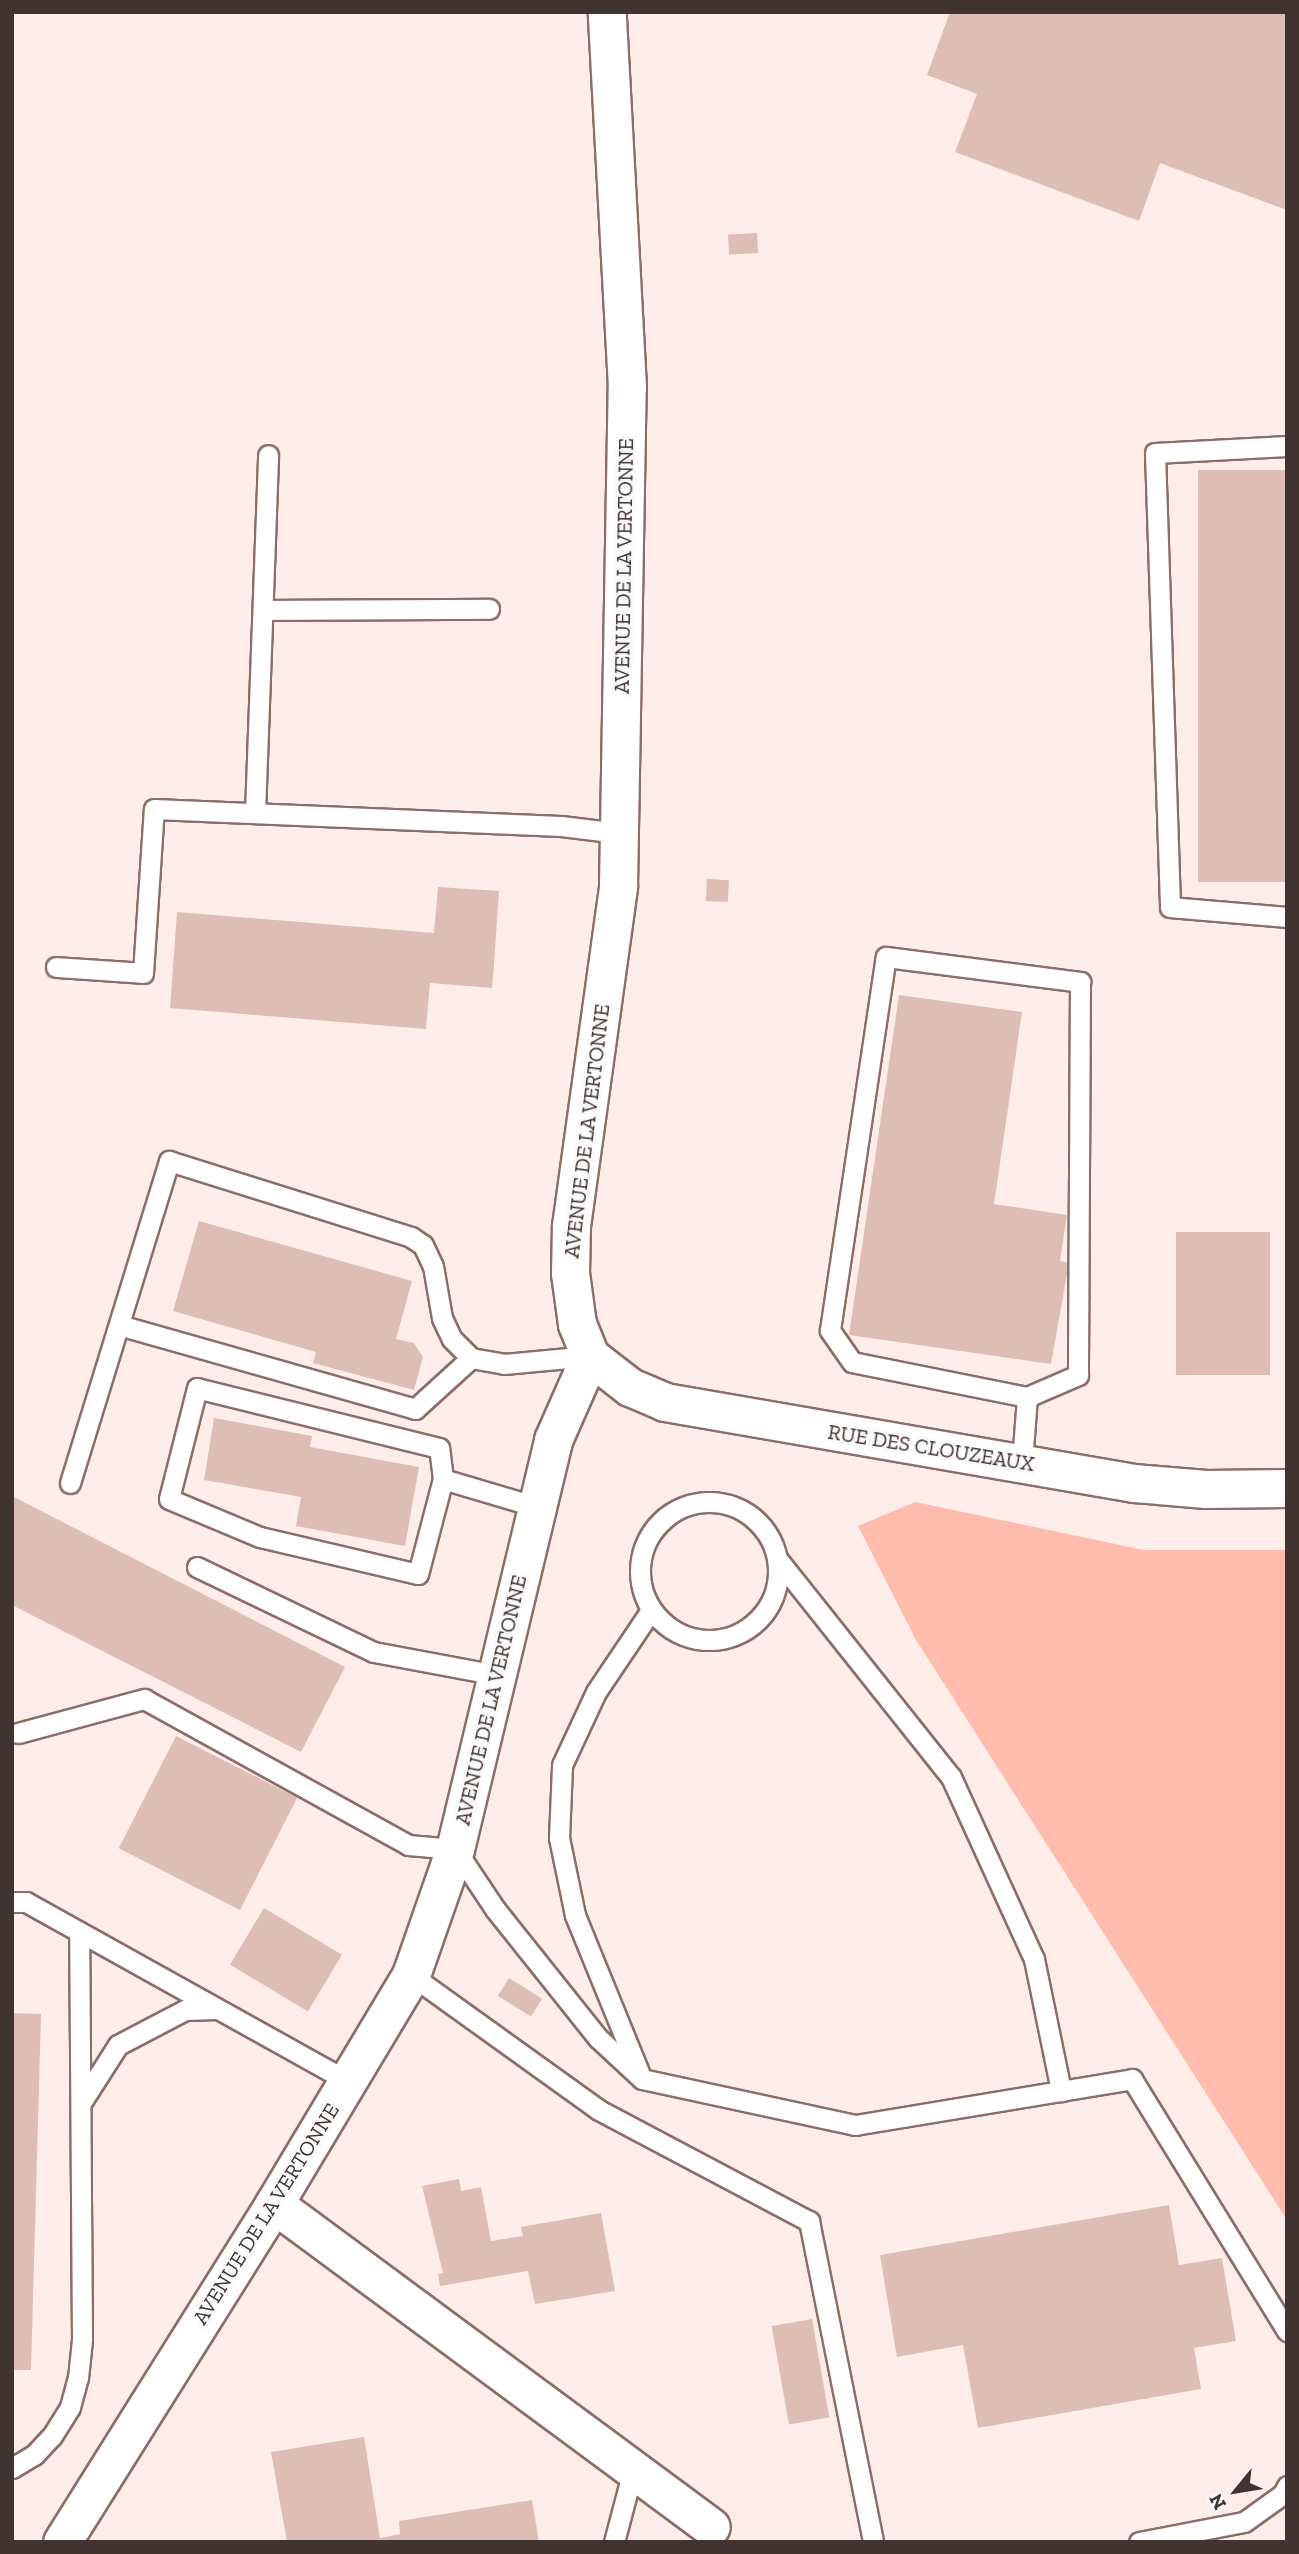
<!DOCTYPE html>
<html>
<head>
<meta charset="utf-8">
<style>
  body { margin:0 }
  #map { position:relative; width:1299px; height:2554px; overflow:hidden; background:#fafafa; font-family:"Zilla Slab",serif }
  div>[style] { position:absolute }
  .built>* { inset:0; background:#feede9; transform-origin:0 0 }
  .green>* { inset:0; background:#ffbbac }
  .building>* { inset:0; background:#debdb5; transform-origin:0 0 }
  .roads { filter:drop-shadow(2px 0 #8c6d67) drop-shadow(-2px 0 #8c6d67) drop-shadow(0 2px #8c6d67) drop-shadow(0 -2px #8c6d67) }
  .lane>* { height:19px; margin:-9.5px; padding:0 9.5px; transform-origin:9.5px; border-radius:9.5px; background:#fff }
  .lane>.ring { margin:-9.5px; padding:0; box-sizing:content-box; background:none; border:19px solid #fff; border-radius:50% }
  .street>* { height:37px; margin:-18.5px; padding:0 18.5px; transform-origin:18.5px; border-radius:18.5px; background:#fff }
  span { translate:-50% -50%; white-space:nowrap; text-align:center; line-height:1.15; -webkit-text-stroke:7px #fafafa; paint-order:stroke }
  .street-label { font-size:21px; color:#403330 }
  .frame { position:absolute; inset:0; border:14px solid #403330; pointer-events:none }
  .north { position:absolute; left:1201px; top:2456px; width:70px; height:70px; -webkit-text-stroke:5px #fafafa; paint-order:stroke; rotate:240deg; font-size:19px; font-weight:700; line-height:28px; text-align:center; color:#403330 }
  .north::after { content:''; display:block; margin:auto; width:24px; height:32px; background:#403330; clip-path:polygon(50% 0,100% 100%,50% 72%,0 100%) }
</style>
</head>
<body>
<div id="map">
  <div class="built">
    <i style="left:12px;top:12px;width:1275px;height:2530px"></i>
  </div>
  <div class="green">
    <i style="clip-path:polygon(915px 1502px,1144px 1550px,1287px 1550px,1287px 2220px,916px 1640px,858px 1526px)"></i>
  </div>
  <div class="building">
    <i style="clip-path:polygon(950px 12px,1287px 12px,1287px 210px,1160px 163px,1139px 221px,955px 152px,977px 94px,927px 75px)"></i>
    <i style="left:757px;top:233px;width:20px;height:29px;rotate:87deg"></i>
    <i style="left:1287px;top:470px;width:412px;height:89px;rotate:90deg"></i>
    <i style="left:707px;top:879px;width:22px;height:22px;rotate:3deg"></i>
    <i style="clip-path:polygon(438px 887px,499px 891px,494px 964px,492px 988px,430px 983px,426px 1029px,170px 1008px,177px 912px,434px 933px)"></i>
    <i style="clip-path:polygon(899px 995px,1022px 1012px,994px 1204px,1067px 1215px,1060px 1261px,1069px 1263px,1051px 1364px,849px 1335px)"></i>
    <i style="clip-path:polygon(199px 1221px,412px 1281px,396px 1339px,414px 1343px,423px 1357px,414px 1390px,313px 1363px,316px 1352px,173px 1311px)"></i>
    <i style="left:1270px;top:1232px;width:143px;height:94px;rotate:90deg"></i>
    <i style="clip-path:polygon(214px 1418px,312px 1436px,310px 1447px,419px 1467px,405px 1546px,296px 1526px,301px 1497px,204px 1480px)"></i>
    <i style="clip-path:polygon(12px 1496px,345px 1667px,301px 1752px,12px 1605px)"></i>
    <i style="left:176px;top:1736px;width:136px;height:126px;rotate:27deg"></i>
    <i style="left:264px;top:1908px;width:91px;height:66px;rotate:31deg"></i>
    <i style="left:509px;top:1978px;width:39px;height:21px;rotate:32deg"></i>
    <i style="clip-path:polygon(12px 2013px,41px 2014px,31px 2370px,12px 2370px)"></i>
    <i style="clip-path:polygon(459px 2179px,461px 2191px,481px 2187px,491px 2241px,523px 2236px,521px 2227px,601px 2213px,615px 2291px,535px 2304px,528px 2271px,440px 2286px,438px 2274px,443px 2273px,422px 2186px)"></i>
    <i style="clip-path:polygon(1169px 2205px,1179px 2265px,1222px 2258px,1236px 2341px,1194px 2348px,1201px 2389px,978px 2428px,963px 2345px,897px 2357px,880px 2255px)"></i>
    <i style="left:812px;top:2319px;width:100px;height:41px;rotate:80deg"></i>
    <i style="clip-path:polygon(364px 2437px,380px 2538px,400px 2534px,399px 2521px,532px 2500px,539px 2542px,287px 2542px,271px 2452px)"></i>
  </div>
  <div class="roads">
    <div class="lane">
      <i style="left:1287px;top:446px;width:132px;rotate:177deg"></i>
      <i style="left:1155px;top:453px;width:454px;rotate:88.1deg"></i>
      <i style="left:1170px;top:907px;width:117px;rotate:4.9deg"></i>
      <i style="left:263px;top:610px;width:226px;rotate:-0.3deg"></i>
      <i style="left:255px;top:813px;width:358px;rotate:-87.9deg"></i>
      <i style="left:56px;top:967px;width:87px;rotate:3.9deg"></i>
      <i style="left:143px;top:973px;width:164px;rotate:-86.2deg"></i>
      <i style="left:154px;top:809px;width:407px;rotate:2.4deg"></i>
      <i style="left:561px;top:826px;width:58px;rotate:6.9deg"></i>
      <i style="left:119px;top:1325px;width:308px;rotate:15.8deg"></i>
      <i style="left:415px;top:1409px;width:76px;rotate:-42.3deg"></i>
      <i style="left:1022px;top:1462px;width:65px;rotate:-85.6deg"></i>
      <i style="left:1027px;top:1397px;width:178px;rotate:-168.7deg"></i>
      <i style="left:852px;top:1362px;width:39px;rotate:-125deg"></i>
      <i style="left:830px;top:1330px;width:377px;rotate:-81.5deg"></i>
      <i style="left:886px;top:957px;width:196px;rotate:7.3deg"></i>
      <i style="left:1080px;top:982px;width:393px;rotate:90.3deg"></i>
      <i style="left:1078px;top:1375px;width:56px;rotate:156.7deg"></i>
      <i style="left:443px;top:1479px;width:31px;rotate:-97deg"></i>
      <i style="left:439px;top:1448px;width:249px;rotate:-166.1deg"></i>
      <i style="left:197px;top:1388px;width:114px;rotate:104.2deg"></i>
      <i style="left:169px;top:1499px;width:99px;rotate:22.7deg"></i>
      <i style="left:260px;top:1537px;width:162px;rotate:13.2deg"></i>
      <i style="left:418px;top:1574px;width:98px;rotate:-75.3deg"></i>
      <i style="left:443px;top:1479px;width:98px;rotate:16.6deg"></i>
      <i style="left:70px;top:1483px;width:337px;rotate:-72.9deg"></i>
      <i style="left:169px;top:1161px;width:254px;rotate:17.4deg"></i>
      <i style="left:411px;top:1237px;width:14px;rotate:34deg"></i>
      <i style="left:423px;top:1245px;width:23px;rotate:65deg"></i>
      <i style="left:433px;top:1266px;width:53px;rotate:80.2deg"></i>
      <i style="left:442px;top:1318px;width:23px;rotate:65deg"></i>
      <i style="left:452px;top:1339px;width:27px;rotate:45deg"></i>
      <i style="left:471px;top:1358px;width:34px;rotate:10deg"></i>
      <i style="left:504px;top:1364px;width:86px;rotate:-5.3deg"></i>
      <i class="ring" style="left:640px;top:1502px;width:119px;height:119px"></i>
      <i style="left:779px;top:1561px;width:276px;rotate:51.5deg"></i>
      <i style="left:951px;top:1777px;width:200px;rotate:65.5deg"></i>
      <i style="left:1034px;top:1959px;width:135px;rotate:78.4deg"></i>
      <i style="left:197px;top:1567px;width:196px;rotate:25.7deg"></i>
      <i style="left:374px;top:1652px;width:125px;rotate:10.6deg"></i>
      <i style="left:18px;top:1733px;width:131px;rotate:-15.1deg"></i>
      <i style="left:144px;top:1699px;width:302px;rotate:28.9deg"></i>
      <i style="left:408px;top:1845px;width:47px;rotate:4.9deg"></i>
      <i style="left:455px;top:1849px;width:72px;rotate:56.3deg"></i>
      <i style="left:495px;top:1909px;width:165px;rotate:51.4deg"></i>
      <i style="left:598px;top:2038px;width:60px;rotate:43deg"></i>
      <i style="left:642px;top:2079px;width:218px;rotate:12.2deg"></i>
      <i style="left:855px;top:2125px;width:281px;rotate:-9.4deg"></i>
      <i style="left:1132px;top:2079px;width:296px;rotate:58.4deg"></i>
      <i style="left:12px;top:1902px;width:14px"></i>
      <i style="left:26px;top:1902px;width:368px;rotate:29.1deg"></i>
      <i style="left:411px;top:1975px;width:231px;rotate:35.7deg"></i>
      <i style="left:599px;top:2110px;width:238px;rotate:27.9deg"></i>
      <i style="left:809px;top:2221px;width:327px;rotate:78.7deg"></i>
      <i style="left:639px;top:2072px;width:170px;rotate:-112.2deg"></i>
      <i style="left:575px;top:1915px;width:79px;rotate:-101.7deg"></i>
      <i style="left:559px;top:1838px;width:73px;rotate:-87.6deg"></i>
      <i style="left:562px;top:1765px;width:81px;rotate:-65deg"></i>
      <i style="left:596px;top:1692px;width:99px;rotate:-56.1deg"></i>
      <i style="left:81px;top:2103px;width:69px;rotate:-57.5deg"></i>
      <i style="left:118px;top:2045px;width:76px;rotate:-27.6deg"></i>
      <i style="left:185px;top:2010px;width:32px;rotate:-2deg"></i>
      <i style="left:12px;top:2468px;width:26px;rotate:-31deg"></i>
      <i style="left:34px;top:2455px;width:26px;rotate:-47deg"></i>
      <i style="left:52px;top:2436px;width:34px;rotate:-58deg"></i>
      <i style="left:70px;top:2407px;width:30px;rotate:-75deg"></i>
      <i style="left:78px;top:2378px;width:39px;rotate:-84deg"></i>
      <i style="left:82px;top:2339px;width:407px;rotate:-90.4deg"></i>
      <i style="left:614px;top:2542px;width:74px;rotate:-75.2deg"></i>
      <i style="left:1139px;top:2542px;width:107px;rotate:-10.8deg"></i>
      <i style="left:1244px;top:2522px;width:48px;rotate:-35.7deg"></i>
      <i style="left:1283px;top:2494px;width:9px;rotate:-63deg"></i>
    </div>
    <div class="street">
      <i style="left:590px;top:1356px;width:51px;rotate:37.8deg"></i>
      <i style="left:630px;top:1387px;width:38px;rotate:23deg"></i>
      <i style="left:665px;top:1402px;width:476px;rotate:9.8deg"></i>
      <i style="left:1134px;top:1483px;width:72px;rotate:4.8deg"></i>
      <i style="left:1206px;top:1489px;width:81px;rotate:-0.7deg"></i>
      <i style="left:274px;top:2204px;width:543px;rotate:36.47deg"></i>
      <i style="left:62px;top:2542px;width:399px;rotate:-57.9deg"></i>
      <i style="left:274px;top:2204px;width:267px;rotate:-59.1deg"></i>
      <i style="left:411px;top:1975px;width:133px;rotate:-70.8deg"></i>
      <i style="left:455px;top:1849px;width:421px;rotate:-76.5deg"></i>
      <i style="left:553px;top:1440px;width:92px;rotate:-66.2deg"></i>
      <i style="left:590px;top:1356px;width:35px;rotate:-112deg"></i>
      <i style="left:577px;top:1324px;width:51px;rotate:-97.8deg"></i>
      <i style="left:570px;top:1273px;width:47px;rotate:-88.8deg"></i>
      <i style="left:571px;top:1226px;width:343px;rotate:-82.1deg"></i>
      <i style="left:618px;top:886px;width:499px;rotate:-89deg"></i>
      <i style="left:627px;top:387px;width:376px;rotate:-93.1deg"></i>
    </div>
  </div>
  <div class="street-label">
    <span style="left:624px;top:566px;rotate:-89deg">AVENUE DE LA VERTONNE</span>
    <span style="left:587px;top:1131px;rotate:-83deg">AVENUE DE LA VERTONNE</span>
    <span style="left:931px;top:1448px;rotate:9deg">RUE DES CLOUZEAUX</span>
    <span style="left:491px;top:1700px;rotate:-77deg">AVENUE DE LA VERTONNE</span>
    <span style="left:266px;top:2214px;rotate:-58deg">AVENUE DE LA VERTONNE</span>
  </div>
  <div class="frame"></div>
  <div class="north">N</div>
</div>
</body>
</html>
